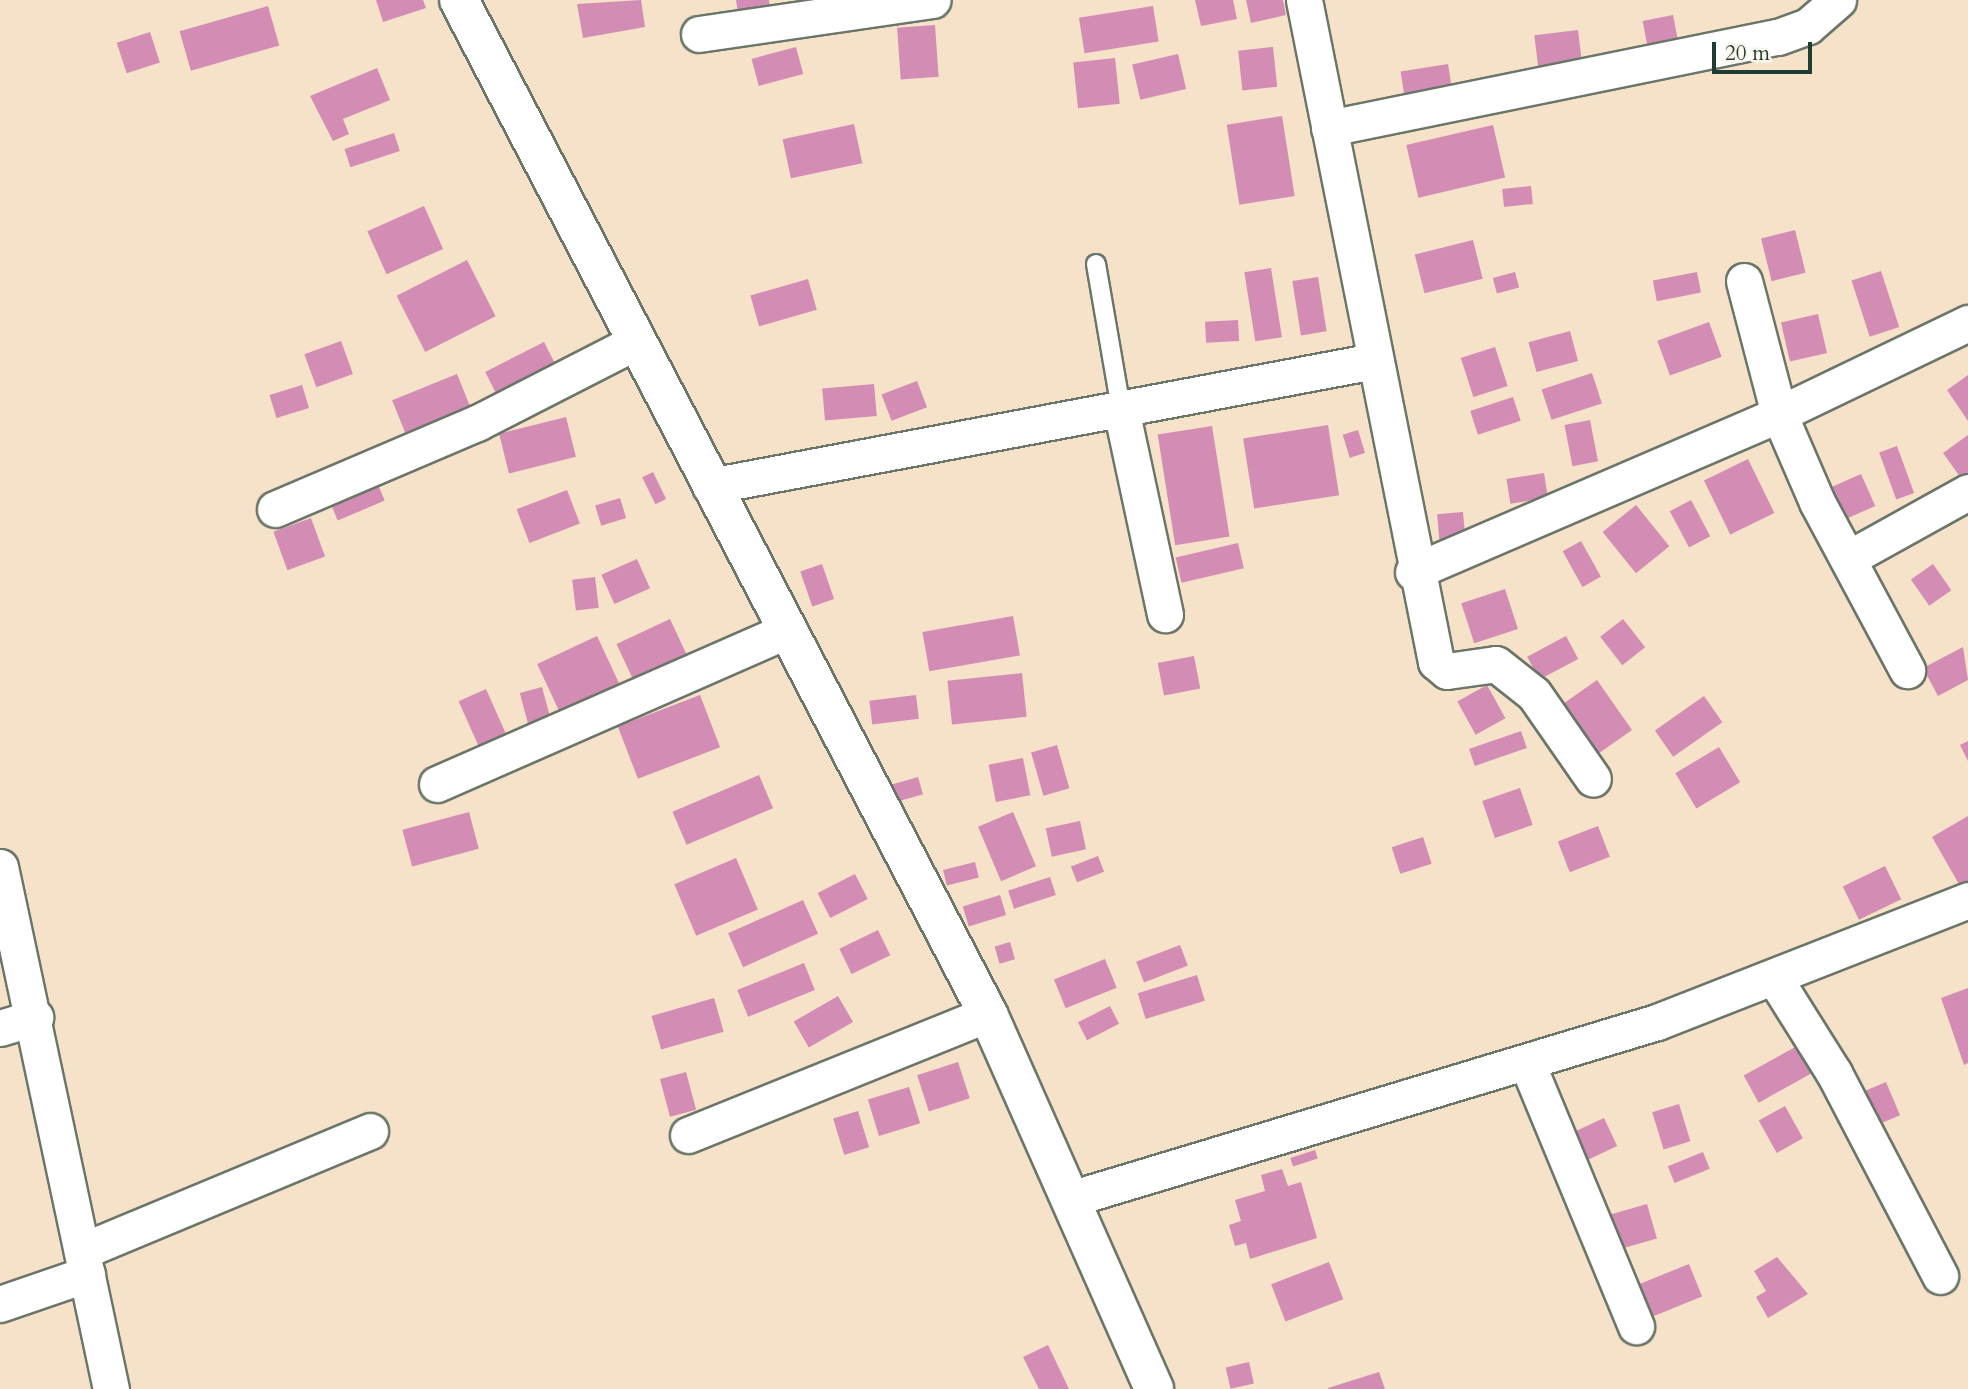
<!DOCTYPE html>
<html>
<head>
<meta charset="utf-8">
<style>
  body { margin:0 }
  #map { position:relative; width:1968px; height:1389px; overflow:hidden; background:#f6e1c9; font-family:Cardo,serif }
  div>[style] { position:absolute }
  .building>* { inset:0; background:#d38db5; transform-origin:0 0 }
  .roads { filter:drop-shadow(2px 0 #6a7668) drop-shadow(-2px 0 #6a7668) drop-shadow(0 2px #6a7668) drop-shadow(0 -2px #6a7668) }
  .service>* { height:18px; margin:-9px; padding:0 9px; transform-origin:9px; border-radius:9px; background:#fff }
  .minor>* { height:35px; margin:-17.5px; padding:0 17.5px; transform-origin:17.5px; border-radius:17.5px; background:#fff }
  .tertiary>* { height:38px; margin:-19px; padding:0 19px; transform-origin:19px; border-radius:19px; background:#fff }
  span { translate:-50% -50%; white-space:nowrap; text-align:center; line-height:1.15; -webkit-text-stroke:7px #fbf7ec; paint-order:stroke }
  .scale { position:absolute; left:1712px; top:42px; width:100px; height:32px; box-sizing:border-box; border:4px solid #1f3d34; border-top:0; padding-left:9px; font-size:21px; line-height:24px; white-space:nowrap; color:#1f3d34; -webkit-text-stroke:5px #fbf7ec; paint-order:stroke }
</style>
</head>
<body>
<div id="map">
  <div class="building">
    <i style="clip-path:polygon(376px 0,423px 0,426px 8px,383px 22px)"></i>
    <i style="clip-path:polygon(641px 0,645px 27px,583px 38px,577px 4px)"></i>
    <i style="clip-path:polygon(736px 0,769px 0,770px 10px,738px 14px)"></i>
    <i style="clip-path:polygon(1195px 0,1233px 0,1237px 19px,1201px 26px)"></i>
    <i style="clip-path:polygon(1246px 0,1283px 0,1286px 15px,1251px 23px)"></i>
    <i style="left:268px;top:6px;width:41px;height:92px;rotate:74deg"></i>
    <i style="left:1153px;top:6px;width:36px;height:75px;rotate:81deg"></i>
    <i style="left:1673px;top:15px;width:32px;height:31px;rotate:79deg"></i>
    <i style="left:935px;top:25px;width:52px;height:38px;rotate:86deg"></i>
    <i style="left:1578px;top:30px;width:40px;height:44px;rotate:83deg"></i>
    <i style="left:150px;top:32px;width:32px;height:35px;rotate:72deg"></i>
    <i style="left:796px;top:47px;width:28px;height:46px;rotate:75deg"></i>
    <i style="left:1273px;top:47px;width:40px;height:35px;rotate:84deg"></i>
    <i style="left:1178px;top:54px;width:36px;height:47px;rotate:77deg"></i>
    <i style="left:1115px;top:58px;width:46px;height:42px;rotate:84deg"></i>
    <i style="left:1448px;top:64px;width:31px;height:48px;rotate:81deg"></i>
    <i style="clip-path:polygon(377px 68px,390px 100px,343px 119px,349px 134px,333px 141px,310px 96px)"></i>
    <i style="left:1282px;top:116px;width:81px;height:56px;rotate:81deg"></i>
    <i style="left:854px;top:124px;width:40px;height:73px;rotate:78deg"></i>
    <i style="left:1493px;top:125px;width:54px;height:89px;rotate:77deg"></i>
    <i style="left:394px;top:133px;width:19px;height:52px;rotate:72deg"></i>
    <i style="left:1531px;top:186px;width:18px;height:29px;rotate:84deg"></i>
    <i style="left:424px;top:206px;width:47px;height:62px;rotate:66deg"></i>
    <i style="left:1795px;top:230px;width:44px;height:35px;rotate:76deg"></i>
    <i style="left:1473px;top:240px;width:40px;height:60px;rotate:76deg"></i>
    <i style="left:467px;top:260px;width:63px;height:79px;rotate:63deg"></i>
    <i style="left:1271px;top:268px;width:70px;height:27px;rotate:81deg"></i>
    <i style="left:1881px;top:271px;width:59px;height:31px;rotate:72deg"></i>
    <i style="left:1515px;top:272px;width:16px;height:23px;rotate:75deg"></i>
    <i style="left:1697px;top:272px;width:21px;height:45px;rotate:79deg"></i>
    <i style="left:1318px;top:277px;width:55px;height:26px;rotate:81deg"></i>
    <i style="left:808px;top:279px;width:32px;height:60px;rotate:74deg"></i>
    <i style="left:1818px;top:314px;width:40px;height:38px;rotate:77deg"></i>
    <i style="left:1238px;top:320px;width:21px;height:33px;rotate:87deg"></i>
    <i style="left:1709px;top:322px;width:37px;height:55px;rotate:70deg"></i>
    <i style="left:1570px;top:331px;width:31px;height:43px;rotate:75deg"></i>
    <i style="left:341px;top:341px;width:35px;height:39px;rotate:70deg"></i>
    <i style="left:544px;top:342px;width:28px;height:66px;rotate:63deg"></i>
    <i style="left:1495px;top:347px;width:41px;height:36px;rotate:72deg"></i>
    <i style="left:1592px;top:373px;width:32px;height:53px;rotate:72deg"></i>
    <i style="left:457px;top:374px;width:35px;height:70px;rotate:68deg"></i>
    <i style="clip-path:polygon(1968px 375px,1968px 421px,1947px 390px)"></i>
    <i style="left:917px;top:381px;width:28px;height:38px;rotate:69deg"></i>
    <i style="left:874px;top:384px;width:32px;height:52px;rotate:85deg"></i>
    <i style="left:302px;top:385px;width:24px;height:34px;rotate:73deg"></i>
    <i style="left:1513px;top:397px;width:25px;height:45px;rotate:72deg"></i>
    <i style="left:566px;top:417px;width:41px;height:69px;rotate:76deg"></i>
    <i style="left:1590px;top:420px;width:42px;height:26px;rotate:79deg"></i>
    <i style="left:1328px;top:425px;width:71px;height:86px;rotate:81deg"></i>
    <i style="left:1212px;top:426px;width:112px;height:55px;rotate:81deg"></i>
    <i style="left:1358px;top:430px;width:24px;height:16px;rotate:73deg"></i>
    <i style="clip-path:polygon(1968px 435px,1968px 477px,1963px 481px,1943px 453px)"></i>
    <i style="left:1897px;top:446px;width:50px;height:19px;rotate:70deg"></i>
    <i style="left:1748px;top:459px;width:60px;height:49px;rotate:64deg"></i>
    <i style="left:653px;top:472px;width:30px;height:12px;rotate:64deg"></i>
    <i style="left:373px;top:473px;width:30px;height:51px;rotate:67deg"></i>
    <i style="left:1544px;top:473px;width:25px;height:38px;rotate:81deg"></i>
    <i style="left:1861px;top:474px;width:35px;height:39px;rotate:66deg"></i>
    <i style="left:567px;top:490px;width:36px;height:54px;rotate:69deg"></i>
    <i style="left:620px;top:498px;width:21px;height:26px;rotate:73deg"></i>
    <i style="left:1691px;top:500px;width:41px;height:24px;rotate:62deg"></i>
    <i style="left:1636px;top:505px;width:53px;height:43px;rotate:51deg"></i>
    <i style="left:1463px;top:512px;width:25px;height:26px;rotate:85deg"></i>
    <i style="left:311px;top:518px;width:41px;height:40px;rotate:70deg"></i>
    <i style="left:1581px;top:541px;width:41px;height:21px;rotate:61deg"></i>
    <i style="left:1238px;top:543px;width:26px;height:64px;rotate:77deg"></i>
    <i style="left:637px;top:559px;width:32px;height:39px;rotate:66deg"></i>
    <i style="left:822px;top:564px;width:37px;height:23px;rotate:71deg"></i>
    <i style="left:1933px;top:564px;width:32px;height:27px;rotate:55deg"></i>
    <i style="left:595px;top:577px;width:31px;height:23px;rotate:83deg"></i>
    <i style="left:1505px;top:589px;width:42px;height:46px;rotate:72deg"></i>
    <i style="left:1013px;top:616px;width:40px;height:92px;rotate:80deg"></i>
    <i style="left:670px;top:619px;width:42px;height:59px;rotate:65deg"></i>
    <i style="left:1623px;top:619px;width:36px;height:29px;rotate:52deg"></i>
    <i style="left:597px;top:636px;width:55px;height:66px;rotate:65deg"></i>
    <i style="left:1566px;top:636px;width:26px;height:44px;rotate:62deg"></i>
    <i style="clip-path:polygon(1963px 647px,1968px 680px,1938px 696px,1923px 668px)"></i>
    <i style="left:1194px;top:656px;width:33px;height:37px;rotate:79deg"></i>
    <i style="left:1022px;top:673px;width:44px;height:75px;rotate:84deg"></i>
    <i style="left:1597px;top:680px;width:61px;height:43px;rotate:55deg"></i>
    <i style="left:1487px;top:685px;width:38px;height:34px;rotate:61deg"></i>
    <i style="left:542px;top:687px;width:41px;height:23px;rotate:75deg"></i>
    <i style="left:486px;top:689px;width:59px;height:30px;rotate:66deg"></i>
    <i style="left:700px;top:695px;width:56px;height:88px;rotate:69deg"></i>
    <i style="left:916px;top:695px;width:24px;height:47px;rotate:83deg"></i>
    <i style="left:1704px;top:696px;width:32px;height:60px;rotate:55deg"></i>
    <i style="left:1521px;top:731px;width:18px;height:55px;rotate:71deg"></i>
    <i style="clip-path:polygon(1968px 741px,1968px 761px,1960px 745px)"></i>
    <i style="left:1057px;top:745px;width:45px;height:27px;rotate:74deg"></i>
    <i style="left:1719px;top:747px;width:41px;height:51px;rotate:59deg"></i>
    <i style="left:1023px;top:758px;width:38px;height:35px;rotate:79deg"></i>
    <i style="left:759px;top:775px;width:36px;height:94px;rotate:67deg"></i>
    <i style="left:918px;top:777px;width:18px;height:28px;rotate:74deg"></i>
    <i style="left:1520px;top:788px;width:39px;height:40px;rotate:71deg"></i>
    <i style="left:469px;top:812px;width:38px;height:69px;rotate:75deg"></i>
    <i style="left:1013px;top:812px;width:59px;height:38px;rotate:67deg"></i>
    <i style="clip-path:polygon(1968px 816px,1968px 881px,1960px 886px,1932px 837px)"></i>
    <i style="left:1080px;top:821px;width:29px;height:35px;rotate:78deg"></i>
    <i style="left:1598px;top:826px;width:33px;height:43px;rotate:69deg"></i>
    <i style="left:1423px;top:837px;width:28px;height:33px;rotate:72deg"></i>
    <i style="left:1098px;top:856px;width:17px;height:29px;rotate:69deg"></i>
    <i style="left:736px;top:858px;width:56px;height:67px;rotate:67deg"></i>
    <i style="left:975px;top:862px;width:16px;height:33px;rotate:76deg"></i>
    <i style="left:1885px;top:866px;width:37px;height:47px;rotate:64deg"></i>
    <i style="left:855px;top:874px;width:28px;height:42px;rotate:63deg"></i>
    <i style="left:1050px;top:877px;width:19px;height:44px;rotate:72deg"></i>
    <i style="left:1000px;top:895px;width:21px;height:39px;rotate:73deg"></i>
    <i style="left:803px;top:900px;width:37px;height:82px;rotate:66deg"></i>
    <i style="left:878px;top:930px;width:28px;height:43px;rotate:64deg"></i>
    <i style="left:1010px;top:942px;width:18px;height:16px;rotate:74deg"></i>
    <i style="left:1180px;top:945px;width:22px;height:47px;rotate:69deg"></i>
    <i style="left:1105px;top:959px;width:31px;height:55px;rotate:68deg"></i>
    <i style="left:804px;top:963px;width:29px;height:72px;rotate:68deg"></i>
    <i style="left:1197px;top:975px;width:27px;height:62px;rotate:73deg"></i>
    <i style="clip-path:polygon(1968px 988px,1968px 1063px,1964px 1065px,1941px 998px)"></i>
    <i style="left:838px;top:996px;width:30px;height:51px;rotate:60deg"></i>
    <i style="left:714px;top:998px;width:35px;height:65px;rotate:74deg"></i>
    <i style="left:1110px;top:1006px;width:20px;height:36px;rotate:63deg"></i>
    <i style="left:1797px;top:1046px;width:31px;height:61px;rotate:61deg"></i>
    <i style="left:958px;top:1062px;width:38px;height:43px;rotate:72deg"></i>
    <i style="left:686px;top:1072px;width:39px;height:27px;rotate:75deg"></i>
    <i style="left:1886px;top:1082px;width:36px;height:27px;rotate:67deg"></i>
    <i style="left:909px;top:1087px;width:38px;height:43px;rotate:73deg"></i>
    <i style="left:1679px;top:1104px;width:39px;height:28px;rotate:73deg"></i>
    <i style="left:1785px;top:1106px;width:37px;height:30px;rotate:61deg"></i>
    <i style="left:858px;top:1111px;width:38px;height:26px;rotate:73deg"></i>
    <i style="left:1604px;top:1118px;width:31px;height:41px;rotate:65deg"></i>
    <i style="left:1315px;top:1150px;width:9px;height:26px;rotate:72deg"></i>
    <i style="left:1703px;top:1152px;width:18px;height:38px;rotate:68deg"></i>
    <i style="clip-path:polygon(1282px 1169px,1288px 1186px,1301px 1182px,1317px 1238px,1250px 1259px,1246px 1243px,1235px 1246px,1229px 1225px,1241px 1221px,1235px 1200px,1265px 1191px,1261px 1175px)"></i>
    <i style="left:1647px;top:1204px;width:36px;height:49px;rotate:74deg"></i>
    <i style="clip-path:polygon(1777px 1257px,1808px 1294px,1768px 1318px,1756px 1297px,1766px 1291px,1754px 1271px)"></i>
    <i style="left:1329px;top:1262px;width:40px;height:62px;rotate:69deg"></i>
    <i style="left:1689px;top:1264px;width:35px;height:70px;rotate:68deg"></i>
    <i style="clip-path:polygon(1048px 1345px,1069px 1389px,1039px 1389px,1023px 1357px)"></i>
    <i style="left:1249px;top:1362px;width:22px;height:24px;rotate:77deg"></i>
    <i style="clip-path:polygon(1379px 1372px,1385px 1389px,1328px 1389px,1328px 1388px)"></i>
  </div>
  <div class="roads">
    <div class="service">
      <i style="left:1096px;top:264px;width:147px;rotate:80.2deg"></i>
    </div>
    <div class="minor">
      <i style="left:1304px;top:0;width:675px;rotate:78.72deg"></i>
      <i style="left:1436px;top:662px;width:14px;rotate:39deg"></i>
      <i style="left:1447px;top:671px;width:49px;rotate:-8.1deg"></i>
      <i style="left:1496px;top:664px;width:48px;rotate:38.3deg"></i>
      <i style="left:1534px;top:694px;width:103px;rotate:55.2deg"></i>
      <i style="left:699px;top:34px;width:236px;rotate:-8.3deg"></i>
      <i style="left:1329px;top:128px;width:458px;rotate:-11.5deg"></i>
      <i style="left:1778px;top:37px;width:32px;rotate:-20deg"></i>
      <i style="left:1808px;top:26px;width:40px;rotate:-41deg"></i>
      <i style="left:1744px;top:281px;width:138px;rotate:75.3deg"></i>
      <i style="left:1779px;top:414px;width:96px;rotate:66.6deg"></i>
      <i style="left:1817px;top:502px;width:191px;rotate:61.8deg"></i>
      <i style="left:1121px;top:409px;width:210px;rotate:77.9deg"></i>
      <i style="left:710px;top:486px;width:676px;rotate:-10.66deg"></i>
      <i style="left:275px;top:509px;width:220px;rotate:-23.1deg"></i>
      <i style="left:477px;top:423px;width:178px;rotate:-27.1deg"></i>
      <i style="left:1849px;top:558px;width:136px;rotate:-29deg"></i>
      <i style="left:1413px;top:572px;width:399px;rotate:-23.3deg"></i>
      <i style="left:1779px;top:414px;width:210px;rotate:-25.7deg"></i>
      <i style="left:437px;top:784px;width:382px;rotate:-23.7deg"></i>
      <i style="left:0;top:867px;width:534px;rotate:78deg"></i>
      <i style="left:1775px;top:979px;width:111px;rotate:57.9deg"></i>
      <i style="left:1834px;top:1073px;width:229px;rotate:62.4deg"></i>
      <i style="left:0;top:1028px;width:37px;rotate:-17deg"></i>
      <i style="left:1527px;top:1063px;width:285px;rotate:67.5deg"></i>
      <i style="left:688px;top:1135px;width:323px;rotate:-22deg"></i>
      <i style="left:1070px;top:1199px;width:613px;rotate:-16.78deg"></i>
      <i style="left:1657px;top:1022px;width:334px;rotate:-21.4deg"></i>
      <i style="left:82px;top:1251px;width:312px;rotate:-22.6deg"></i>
      <i style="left:0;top:1304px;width:92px;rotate:-19deg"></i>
    </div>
    <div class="tertiary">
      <i style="left:459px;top:0;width:1144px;rotate:62.45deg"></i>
      <i style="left:988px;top:1014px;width:410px;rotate:66.1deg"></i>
    </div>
  </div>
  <div class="scale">20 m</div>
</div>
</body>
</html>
